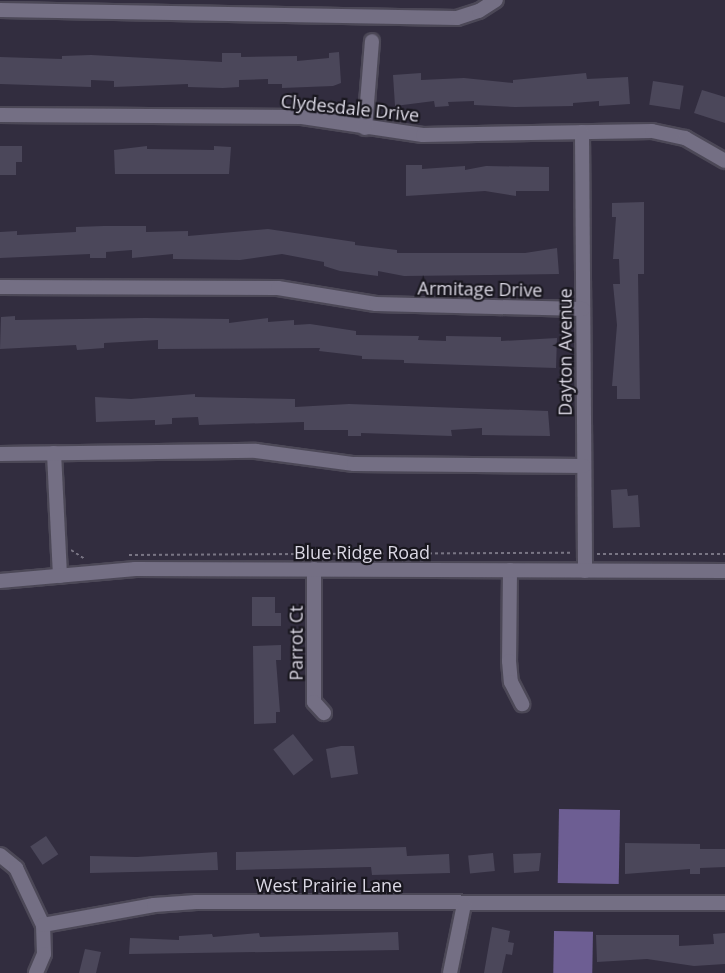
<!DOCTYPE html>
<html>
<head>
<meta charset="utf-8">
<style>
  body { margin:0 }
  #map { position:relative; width:725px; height:973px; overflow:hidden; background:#322d3f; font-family:"Open Sans",sans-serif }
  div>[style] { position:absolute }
  .forest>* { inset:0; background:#6d5e93; transform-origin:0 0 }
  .building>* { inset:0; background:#4b475a; transform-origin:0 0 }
  .path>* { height:2px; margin-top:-1px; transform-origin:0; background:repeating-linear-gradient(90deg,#797584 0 3px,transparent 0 6px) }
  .roads { filter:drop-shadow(2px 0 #4c4857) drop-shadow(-2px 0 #4c4857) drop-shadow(0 2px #4c4857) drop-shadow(0 -2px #4c4857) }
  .minor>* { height:14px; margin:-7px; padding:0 7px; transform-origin:7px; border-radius:7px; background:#746f84 }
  span { translate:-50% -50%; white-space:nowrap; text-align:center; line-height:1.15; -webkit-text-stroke:4.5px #19171f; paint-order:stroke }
  .street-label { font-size:18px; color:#dbd8e4 }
</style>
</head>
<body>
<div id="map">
  <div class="forest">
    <i style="left:620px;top:810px;width:74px;height:61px;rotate:91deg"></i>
    <i style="left:554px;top:931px;width:39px;height:42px;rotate:1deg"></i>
  </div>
  <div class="building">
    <i style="clip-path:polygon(339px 52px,341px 83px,333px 86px,282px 88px,282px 84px,268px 84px,268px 79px,239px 80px,239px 87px,223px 88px,188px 87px,188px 84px,114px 87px,114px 81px,91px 80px,91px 87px,0 84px,0 57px,62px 59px,62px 56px,91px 55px,222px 62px,222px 53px,241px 53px,241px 57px,297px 56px,297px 61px,329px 58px,329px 53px)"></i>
    <i style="clip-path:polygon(421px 73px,421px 80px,464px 78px,513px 83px,513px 80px,586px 73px,587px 79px,628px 77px,630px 104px,599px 106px,599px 101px,573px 103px,573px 106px,515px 107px,474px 105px,474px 101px,448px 102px,449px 106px,435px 107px,434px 101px,395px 106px,393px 75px)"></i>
    <i style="left:653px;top:81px;width:31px;height:24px;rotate:9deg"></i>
    <i style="clip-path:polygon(702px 90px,725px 97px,725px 123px,694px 113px)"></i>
    <i style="clip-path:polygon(0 146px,22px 146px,22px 162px,16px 162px,16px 175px,0 175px)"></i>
    <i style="clip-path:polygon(147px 146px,147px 149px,214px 150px,214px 146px,231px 147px,229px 174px,115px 174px,114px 150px)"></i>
    <i style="clip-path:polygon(406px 165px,422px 165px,422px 169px,465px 166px,465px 170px,486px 166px,549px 167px,549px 191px,516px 191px,516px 196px,485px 191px,406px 196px)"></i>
    <i style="clip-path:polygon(644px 202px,644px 274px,638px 274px,640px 399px,617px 399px,617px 386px,612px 386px,617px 325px,613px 284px,620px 284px,619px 259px,613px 259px,616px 217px,612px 217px,612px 203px)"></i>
    <i style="clip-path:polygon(104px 226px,146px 226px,146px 232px,188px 231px,188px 236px,268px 229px,355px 242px,355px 245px,397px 250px,397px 253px,525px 253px,557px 248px,559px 274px,404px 276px,378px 271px,378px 276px,340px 271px,324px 266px,324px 262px,282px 254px,240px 260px,173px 259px,173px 254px,132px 258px,132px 250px,106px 252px,106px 258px,90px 258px,90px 254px,0 258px,0 232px,17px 231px,17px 235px,76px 232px,76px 227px)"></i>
    <i style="clip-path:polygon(15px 316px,15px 320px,145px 318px,229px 319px,229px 323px,268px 318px,268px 322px,294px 320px,294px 325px,310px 324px,356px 331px,356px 335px,419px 336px,418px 340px,446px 341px,446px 336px,501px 337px,501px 341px,557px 338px,556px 368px,404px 363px,404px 360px,362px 359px,362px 356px,319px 351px,320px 348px,158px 349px,158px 340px,104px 343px,104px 348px,77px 350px,76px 345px,0 349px,1px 317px)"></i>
    <i style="clip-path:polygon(195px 394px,195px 397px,295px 399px,295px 407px,349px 404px,548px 411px,550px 436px,482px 435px,482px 428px,451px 430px,452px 436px,361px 433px,361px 436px,348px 436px,348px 430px,304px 430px,304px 422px,199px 425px,198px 417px,172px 418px,172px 424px,155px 425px,155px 420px,96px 422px,95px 397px,131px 399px)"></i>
    <i style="clip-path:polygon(627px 489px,628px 496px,638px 495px,640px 527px,613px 528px,611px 490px)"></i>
    <i style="clip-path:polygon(252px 597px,275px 597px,275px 613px,281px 613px,281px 626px,252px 626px)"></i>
    <i style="clip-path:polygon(281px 645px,281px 660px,276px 660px,280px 712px,276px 712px,276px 723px,254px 724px,253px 646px)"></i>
    <i style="left:293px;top:734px;width:33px;height:25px;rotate:52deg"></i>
    <i style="clip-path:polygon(341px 746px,354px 746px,358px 774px,331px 778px,326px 749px)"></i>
    <i style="left:46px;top:836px;width:22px;height:19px;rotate:56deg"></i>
    <i style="clip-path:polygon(625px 843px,700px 844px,700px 849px,725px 849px,725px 867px,700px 868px,700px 874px,690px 874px,690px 869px,625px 874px)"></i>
    <i style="clip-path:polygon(406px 847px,407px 856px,449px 854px,450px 873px,372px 875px,371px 867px,236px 870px,236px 852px)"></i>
    <i style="clip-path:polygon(217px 852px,218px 870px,90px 873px,90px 856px,137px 857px)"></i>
    <i style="left:493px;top:853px;width:18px;height:25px;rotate:84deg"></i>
    <i style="clip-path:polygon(541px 853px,539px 871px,514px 873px,513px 854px)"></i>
    <i style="clip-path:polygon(492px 927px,510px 931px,508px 942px,514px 943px,512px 955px,506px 954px,502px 973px,484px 973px)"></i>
    <i style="clip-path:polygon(398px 932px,399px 950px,129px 954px,130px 938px,179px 940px,179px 936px,212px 934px,213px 937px,259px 933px,260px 937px)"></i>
    <i style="clip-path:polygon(725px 933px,725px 964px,694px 966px,647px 959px,597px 962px,596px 935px,679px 935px,679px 946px,714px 944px,713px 934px)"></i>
    <i style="clip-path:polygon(85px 949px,101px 952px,96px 973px,79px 973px)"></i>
  </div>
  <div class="path">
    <i style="left:71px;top:550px;width:17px;rotate:33deg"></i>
    <i style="left:597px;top:554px;width:128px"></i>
    <i style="left:129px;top:555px;width:444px;rotate:-0.3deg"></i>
  </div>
  <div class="roads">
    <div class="minor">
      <i style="left:0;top:10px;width:457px;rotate:1deg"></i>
      <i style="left:457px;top:18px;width:23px;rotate:-18deg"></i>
      <i style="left:479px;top:11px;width:20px;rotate:-33deg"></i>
      <i style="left:0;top:115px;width:302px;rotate:0.4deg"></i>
      <i style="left:302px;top:117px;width:122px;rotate:8.5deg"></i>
      <i style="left:423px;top:135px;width:229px;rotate:-1deg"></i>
      <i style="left:652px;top:131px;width:34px;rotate:12deg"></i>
      <i style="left:685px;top:138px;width:46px;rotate:29.9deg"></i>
      <i style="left:365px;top:128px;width:87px;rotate:-85.4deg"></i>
      <i style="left:582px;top:132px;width:439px;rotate:89.6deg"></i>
      <i style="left:0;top:287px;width:278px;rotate:0.2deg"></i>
      <i style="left:278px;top:288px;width:99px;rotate:9.3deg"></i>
      <i style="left:376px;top:304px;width:207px;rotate:1.4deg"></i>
      <i style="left:54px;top:453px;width:123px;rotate:87.2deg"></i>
      <i style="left:0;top:454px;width:256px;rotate:-0.7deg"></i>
      <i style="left:256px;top:451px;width:99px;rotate:7.6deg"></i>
      <i style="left:354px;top:464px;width:230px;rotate:0.5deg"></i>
      <i style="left:314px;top:569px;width:133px;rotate:90deg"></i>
      <i style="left:314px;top:702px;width:15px;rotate:48deg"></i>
      <i style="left:510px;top:570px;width:91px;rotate:90.6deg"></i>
      <i style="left:509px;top:661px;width:21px;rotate:85deg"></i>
      <i style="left:511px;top:682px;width:25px;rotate:63deg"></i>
      <i style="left:0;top:581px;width:136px;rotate:-5.1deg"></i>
      <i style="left:135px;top:569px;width:590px;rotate:0.19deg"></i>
      <i style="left:0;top:855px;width:21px;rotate:39deg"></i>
      <i style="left:16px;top:868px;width:63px;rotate:64.7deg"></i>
      <i style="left:43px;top:925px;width:29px;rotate:88deg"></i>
      <i style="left:44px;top:954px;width:21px;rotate:113deg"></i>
      <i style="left:43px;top:925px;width:113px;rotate:-10.2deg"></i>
      <i style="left:154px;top:905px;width:42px;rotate:-4.1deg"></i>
      <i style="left:196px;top:902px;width:529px;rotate:0.11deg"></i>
      <i style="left:450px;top:973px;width:70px;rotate:-78.5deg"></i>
    </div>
  </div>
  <div class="street-label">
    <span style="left:350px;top:108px;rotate:6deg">Clydesdale Drive</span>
    <span style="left:480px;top:289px;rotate:1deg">Armitage Drive</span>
    <span style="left:565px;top:352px;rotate:-90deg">Dayton Avenue</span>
    <span style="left:362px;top:552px">Blue Ridge Road</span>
    <span style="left:296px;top:643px;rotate:-90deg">Parrot Ct</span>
    <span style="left:329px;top:885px">West Prairie Lane</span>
  </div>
</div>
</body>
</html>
